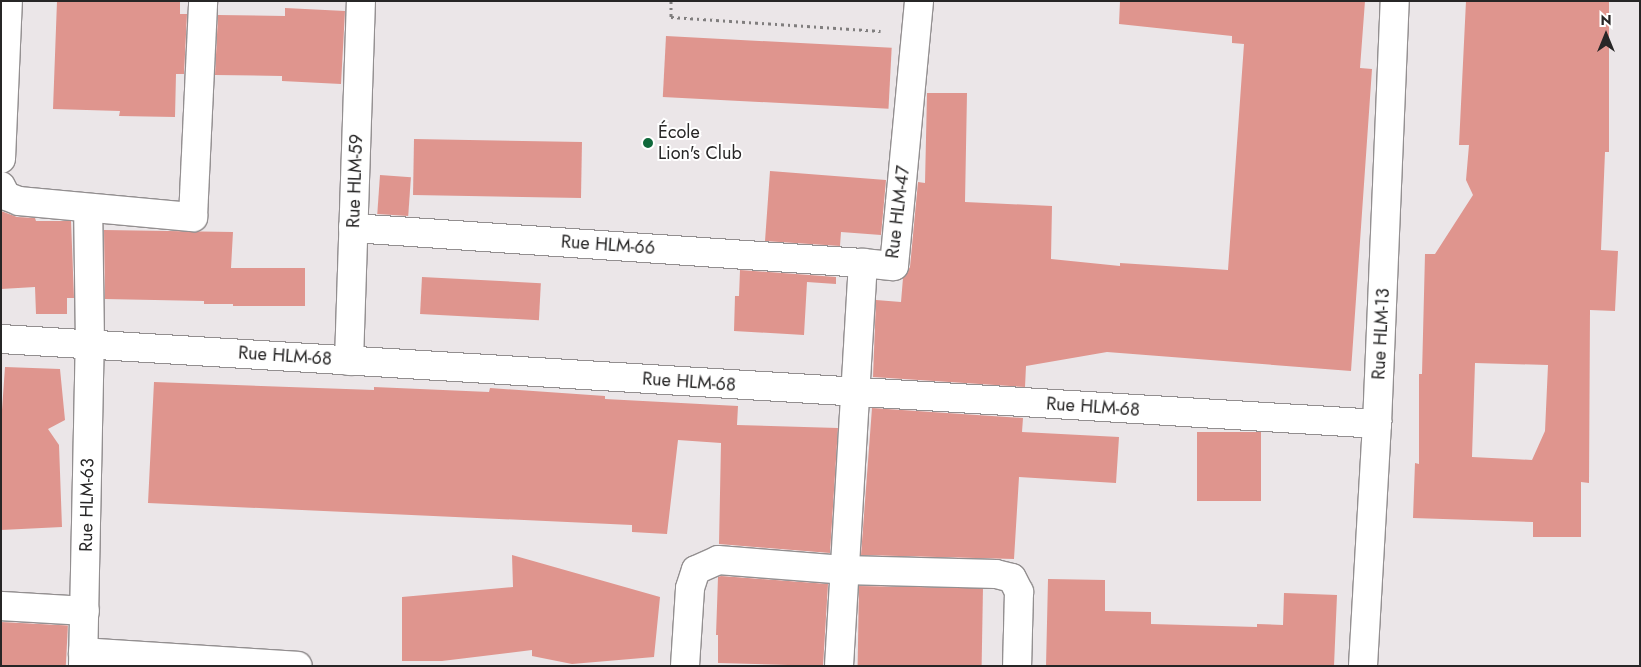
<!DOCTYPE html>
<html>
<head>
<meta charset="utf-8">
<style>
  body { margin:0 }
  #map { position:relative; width:1641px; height:667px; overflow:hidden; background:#ebe6e8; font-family:Jost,sans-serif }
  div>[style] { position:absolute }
  .building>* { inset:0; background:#df958e; transform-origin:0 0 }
  .path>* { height:3px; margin-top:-1.5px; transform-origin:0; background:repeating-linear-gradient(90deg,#807e7e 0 2.5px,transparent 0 6.5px) }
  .roads { filter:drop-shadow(1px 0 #938f90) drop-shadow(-1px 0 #938f90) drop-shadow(0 1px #938f90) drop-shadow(0 -1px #938f90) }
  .street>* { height:28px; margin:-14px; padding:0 14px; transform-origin:14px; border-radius:14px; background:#fff }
  .dots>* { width:14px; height:14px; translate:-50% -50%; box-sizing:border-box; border:2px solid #fff; border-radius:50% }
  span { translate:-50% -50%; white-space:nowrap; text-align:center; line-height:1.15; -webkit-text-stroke:4px #fff; paint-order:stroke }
  .poi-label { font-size:18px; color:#272626 }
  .left { translate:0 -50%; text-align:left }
  .street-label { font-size:18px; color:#272626 }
  .frame { position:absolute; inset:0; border:2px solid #272626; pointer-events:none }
  .north { position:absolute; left:1581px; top:10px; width:50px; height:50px; -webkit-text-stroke:4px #fff; paint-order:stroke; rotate:0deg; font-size:14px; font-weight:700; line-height:20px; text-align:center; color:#272626 }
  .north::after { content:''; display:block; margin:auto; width:18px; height:22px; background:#272626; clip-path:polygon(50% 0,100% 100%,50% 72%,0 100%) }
</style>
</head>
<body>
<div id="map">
  <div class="building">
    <i style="clip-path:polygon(57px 1px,180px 1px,180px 14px,187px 14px,184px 74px,176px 74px,175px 117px,119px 116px,120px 111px,53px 109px)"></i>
    <i style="clip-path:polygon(1120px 1px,1365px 1px,1360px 68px,1372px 69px,1351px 371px,1107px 352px,1026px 366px,1025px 387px,873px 377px,876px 300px,901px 302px,903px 278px,910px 267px,918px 182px,925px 183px,927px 93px,967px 93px,965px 202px,1052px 206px,1051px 259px,1120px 266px,1120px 263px,1228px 270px,1244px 44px,1232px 43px,1232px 36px,1119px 24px)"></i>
    <i style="clip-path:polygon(evenodd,1466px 1px,1609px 1px,1609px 152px,1605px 152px,1601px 250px,1618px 251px,1615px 311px,1590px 310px,1589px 483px,1581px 482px,1581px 537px,1533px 537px,1533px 522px,1413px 518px,1415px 463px,1419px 464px,1419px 374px,1422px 374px,1425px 254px,1435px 254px,1473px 195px,1466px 180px,1469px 145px,1459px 145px,1466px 1px,1475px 363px,1548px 365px,1545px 431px,1532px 460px,1472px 457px,1475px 363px)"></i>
    <i style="clip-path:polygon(285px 8px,345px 11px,341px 84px,282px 81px,282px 76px,215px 75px,218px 15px,285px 16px)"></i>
    <i style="left:666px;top:36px;width:226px;height:61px;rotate:3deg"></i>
    <i style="left:414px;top:139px;width:168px;height:56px;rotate:1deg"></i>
    <i style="clip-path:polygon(770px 171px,886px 180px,881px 235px,841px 232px,840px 246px,765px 241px)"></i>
    <i style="left:380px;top:175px;width:31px;height:39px;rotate:4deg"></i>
    <i style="clip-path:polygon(1px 211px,17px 217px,35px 218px,36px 221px,71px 221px,74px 298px,67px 298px,67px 314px,36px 314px,35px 287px,1px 289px)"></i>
    <i style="clip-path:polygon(104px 230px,233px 232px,231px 268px,305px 268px,305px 306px,233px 306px,233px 304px,204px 304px,204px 301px,105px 299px)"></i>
    <i style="clip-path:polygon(740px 270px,836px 277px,836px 284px,807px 282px,804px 335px,734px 331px,735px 296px,739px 296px)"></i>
    <i style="left:422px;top:277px;width:119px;height:37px;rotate:3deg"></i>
    <i style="clip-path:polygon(5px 367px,60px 369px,65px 420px,48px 429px,59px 445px,62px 527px,1px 530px,1px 424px)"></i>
    <i style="clip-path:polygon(154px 382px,374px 390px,374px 387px,489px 392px,490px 388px,605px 396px,605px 399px,738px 406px,737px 425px,838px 428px,830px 553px,719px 544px,721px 443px,678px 440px,667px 534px,632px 532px,632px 525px,148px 503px)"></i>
    <i style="clip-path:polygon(872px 408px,1023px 418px,1022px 432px,1119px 437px,1116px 483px,1019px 477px,1014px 559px,861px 555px)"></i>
    <i style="left:1197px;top:432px;width:64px;height:69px"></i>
    <i style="clip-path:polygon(512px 555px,660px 597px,654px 657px,572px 664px,532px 656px,532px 650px,442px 661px,402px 661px,402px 597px,513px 587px)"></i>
    <i style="clip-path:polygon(721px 576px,828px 584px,823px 666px,718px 663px,718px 635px,716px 635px,718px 577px)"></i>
    <i style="clip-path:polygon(1048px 579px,1105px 580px,1105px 611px,1151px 612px,1151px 624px,1257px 627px,1257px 624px,1283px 625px,1284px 593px,1337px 595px,1334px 666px,1046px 666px)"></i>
    <i style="left:859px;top:586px;width:124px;height:80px;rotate:1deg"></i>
    <i style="left:1px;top:622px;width:67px;height:44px;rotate:3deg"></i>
  </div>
  <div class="path">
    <i style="left:671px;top:1px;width:16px;rotate:90deg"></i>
    <i style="left:671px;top:17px;width:210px;rotate:3.8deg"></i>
  </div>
  <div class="roads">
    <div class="street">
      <i style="left:1px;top:159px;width:158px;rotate:-87.5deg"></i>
      <i style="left:1px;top:186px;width:11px;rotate:63deg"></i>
      <i style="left:6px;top:196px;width:14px;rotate:21deg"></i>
      <i style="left:19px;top:201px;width:175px;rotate:5.3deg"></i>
      <i style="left:193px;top:217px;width:216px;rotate:-87.3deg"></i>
      <i style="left:353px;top:228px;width:511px;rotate:3.93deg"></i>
      <i style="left:1px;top:339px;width:1379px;rotate:3.53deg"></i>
      <i style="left:349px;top:361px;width:360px;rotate:-88.1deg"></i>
      <i style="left:1px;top:606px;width:84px;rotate:3.4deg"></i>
      <i style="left:83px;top:652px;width:215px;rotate:3.7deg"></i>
      <i style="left:83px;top:666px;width:322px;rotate:-88.8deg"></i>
      <i style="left:90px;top:344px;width:136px;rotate:-90.8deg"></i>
      <i style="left:685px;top:666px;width:78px;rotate:-86.3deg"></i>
      <i style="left:690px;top:588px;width:19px;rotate:-72deg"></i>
      <i style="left:696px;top:570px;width:24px;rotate:-24deg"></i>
      <i style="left:718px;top:560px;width:126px;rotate:4.5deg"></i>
      <i style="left:844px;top:570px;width:152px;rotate:1.5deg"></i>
      <i style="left:996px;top:574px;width:16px;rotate:14deg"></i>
      <i style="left:1012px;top:578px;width:16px;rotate:63deg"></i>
      <i style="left:1019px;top:592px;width:74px;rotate:91.5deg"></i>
      <i style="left:839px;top:666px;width:404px;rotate:-86.6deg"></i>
      <i style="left:863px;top:263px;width:31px;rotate:6deg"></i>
      <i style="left:894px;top:266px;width:266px;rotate:-84.6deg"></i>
      <i style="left:1363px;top:666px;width:242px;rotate:-86.7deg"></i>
      <i style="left:1377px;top:424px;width:423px;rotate:-87.6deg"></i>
    </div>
  </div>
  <div class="dots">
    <i style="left:648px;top:143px;background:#0f683a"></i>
  </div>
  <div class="poi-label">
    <span class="left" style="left:658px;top:143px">École<br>Lion's Club</span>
  </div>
  <div class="street-label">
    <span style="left:355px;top:181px;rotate:-88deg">Rue HLM-59</span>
    <span style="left:898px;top:212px;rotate:-83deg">Rue HLM-47</span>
    <span style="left:608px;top:245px;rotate:4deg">Rue HLM-66</span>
    <span style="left:1381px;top:334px;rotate:-87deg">Rue HLM-13</span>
    <span style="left:285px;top:356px;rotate:4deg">Rue HLM-68</span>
    <span style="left:689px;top:382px;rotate:4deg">Rue HLM-68</span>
    <span style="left:1093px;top:407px;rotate:4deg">Rue HLM-68</span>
    <span style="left:87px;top:505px;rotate:-89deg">Rue HLM-63</span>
  </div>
  <div class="frame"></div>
  <div class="north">N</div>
</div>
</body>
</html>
